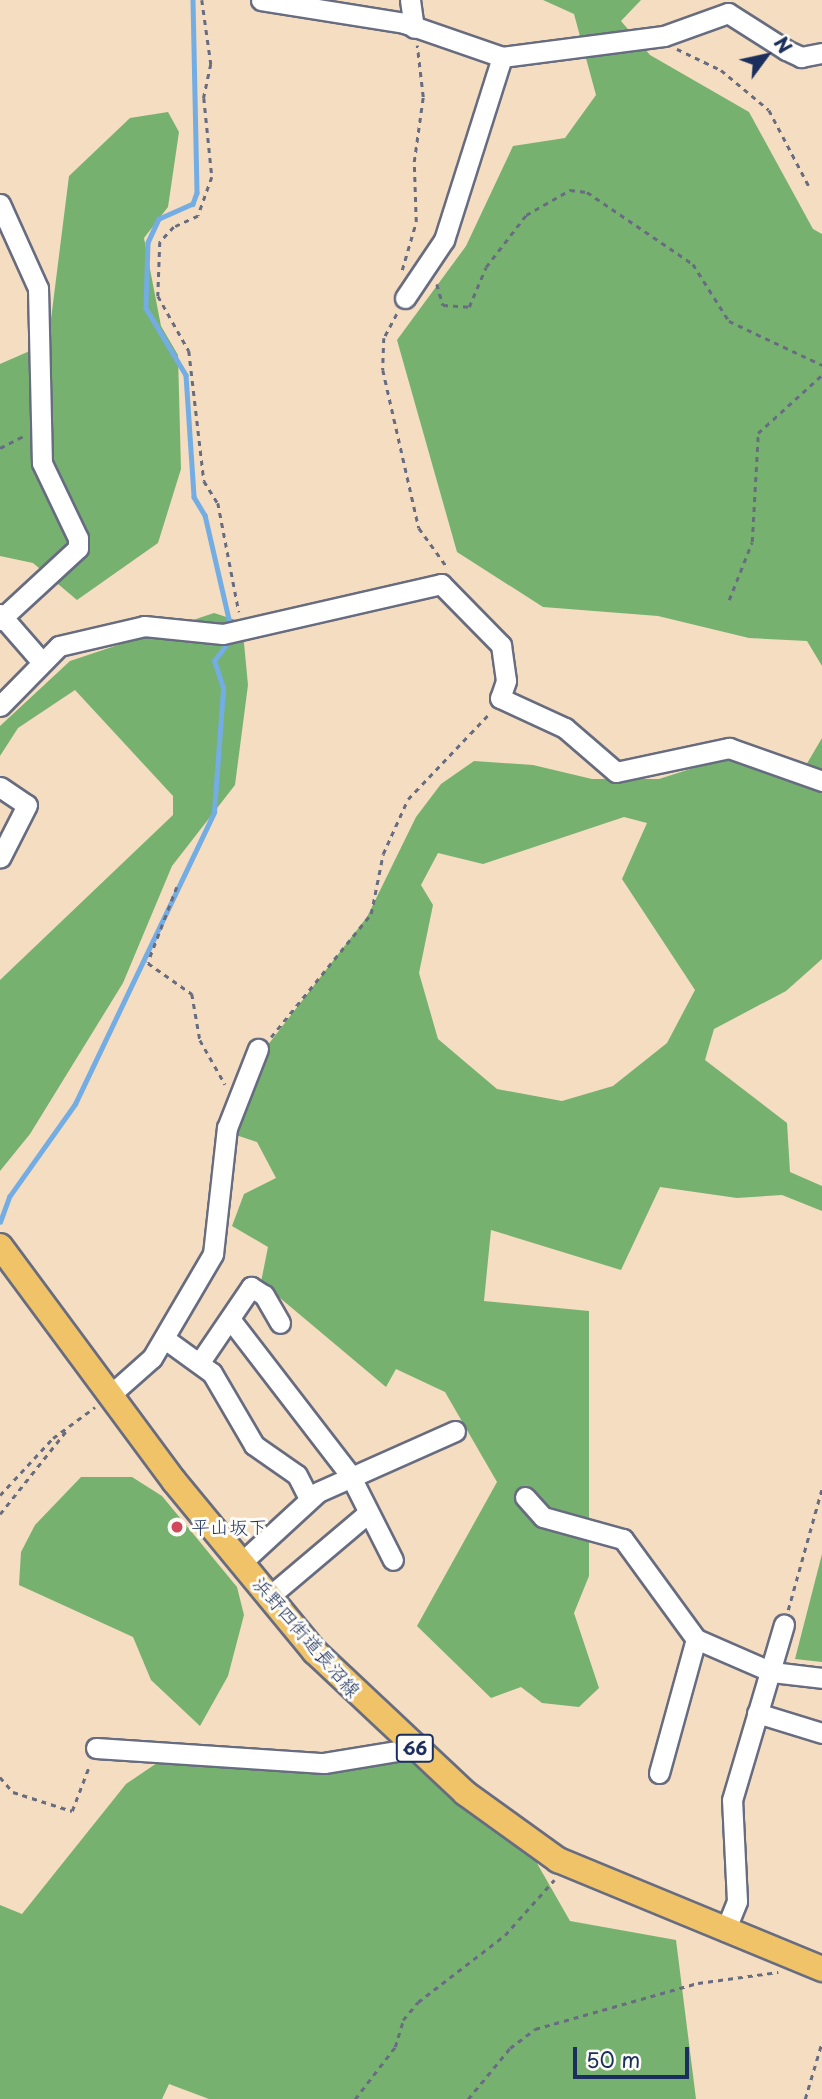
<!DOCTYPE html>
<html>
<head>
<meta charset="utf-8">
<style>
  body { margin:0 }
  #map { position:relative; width:822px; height:2099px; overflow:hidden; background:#f4ddc0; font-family:"Playpen Sans","Klee One",sans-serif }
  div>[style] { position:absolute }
  .forest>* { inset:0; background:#77b170 }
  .stream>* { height:4.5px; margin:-2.25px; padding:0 2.25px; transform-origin:2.25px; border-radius:2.25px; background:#73ade3 }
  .path>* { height:2.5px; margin-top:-1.25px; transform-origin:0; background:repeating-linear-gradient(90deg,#676c80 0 5px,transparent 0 10px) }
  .roads { filter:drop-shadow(2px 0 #676c80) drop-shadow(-2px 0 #676c80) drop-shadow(0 2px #676c80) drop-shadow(0 -2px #676c80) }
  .minor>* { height:19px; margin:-9.5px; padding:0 9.5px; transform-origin:9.5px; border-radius:9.5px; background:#fff }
  .major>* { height:24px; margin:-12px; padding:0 12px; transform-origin:12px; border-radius:12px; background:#f0c369 }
  .dots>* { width:19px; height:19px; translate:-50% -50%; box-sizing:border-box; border:4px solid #fdfcf7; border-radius:50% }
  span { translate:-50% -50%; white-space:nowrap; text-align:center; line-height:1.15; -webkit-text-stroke:6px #fdfcf7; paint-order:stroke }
  .shield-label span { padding:2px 5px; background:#fdfcf7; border:2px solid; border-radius:5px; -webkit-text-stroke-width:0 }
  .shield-label { font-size:18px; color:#1b2f5e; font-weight:700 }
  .poi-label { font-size:19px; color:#1b2f5e }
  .left { translate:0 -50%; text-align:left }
  .street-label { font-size:19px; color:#1b2f5e }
  .north { position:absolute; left:731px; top:21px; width:70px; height:70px; -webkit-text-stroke:5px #fdfcf7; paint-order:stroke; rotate:57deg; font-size:19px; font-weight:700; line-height:28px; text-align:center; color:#1b2f5e }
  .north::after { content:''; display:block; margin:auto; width:24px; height:32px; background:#1b2f5e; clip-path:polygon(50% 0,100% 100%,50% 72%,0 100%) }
  .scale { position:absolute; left:573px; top:2047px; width:116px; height:32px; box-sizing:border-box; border:4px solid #1b2f5e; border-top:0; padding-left:9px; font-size:21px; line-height:24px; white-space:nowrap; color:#1b2f5e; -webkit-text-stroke:5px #fdfcf7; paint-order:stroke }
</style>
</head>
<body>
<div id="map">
  <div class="forest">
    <i style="clip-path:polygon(543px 0,641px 0,621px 21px,650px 55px,749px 112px,813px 229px,822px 234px,822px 666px,807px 641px,749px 638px,658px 616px,543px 607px,457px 552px,397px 340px,466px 246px,513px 146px,565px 138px,596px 95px,574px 14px)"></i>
    <i style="clip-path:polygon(168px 112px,179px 132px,168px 207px,144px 238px,161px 326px,178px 355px,181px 469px,158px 543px,77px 600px,33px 563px,0 556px,0 364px,48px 343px,69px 176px,130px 118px)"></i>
    <i style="clip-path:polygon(214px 613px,242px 622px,248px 685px,235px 785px,172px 866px,123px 983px,30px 1134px,0 1171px,0 980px,173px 815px,173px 796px,75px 690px,18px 728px,0 756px,0 726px,70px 661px)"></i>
    <i style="clip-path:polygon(evenodd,822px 738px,822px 959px,786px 991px,714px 1029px,705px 1060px,787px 1123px,790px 1172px,822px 1186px,822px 1211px,782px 1195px,737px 1198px,660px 1187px,621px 1270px,491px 1230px,484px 1301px,589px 1311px,589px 1576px,574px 1613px,599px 1688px,579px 1707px,542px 1703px,521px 1687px,491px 1698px,417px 1626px,497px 1482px,445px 1392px,396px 1369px,386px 1387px,261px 1282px,268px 1247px,232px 1226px,244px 1194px,276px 1178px,257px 1142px,236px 1135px,250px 1068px,367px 917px,416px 817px,441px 784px,474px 761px,533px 765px,592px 779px,659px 779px,728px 757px,802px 772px,822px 738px,624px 817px,647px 823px,622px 879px,695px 990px,667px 1043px,613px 1086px,562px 1101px,497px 1089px,438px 1039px,419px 973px,433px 905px,421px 885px,438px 853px,483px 864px,624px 817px)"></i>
    <i style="clip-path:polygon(81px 1477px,132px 1477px,162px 1496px,237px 1587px,244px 1615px,228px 1676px,200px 1726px,151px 1680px,133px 1637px,19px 1585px,21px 1552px,35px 1525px)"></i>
    <i style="clip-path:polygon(822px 1554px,822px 1662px,795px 1659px)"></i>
    <i style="clip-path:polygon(413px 1758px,530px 1851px,570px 1921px,676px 1940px,696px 2099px,209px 2099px,169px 2084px,162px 2099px,0 2099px,0 1905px,22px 1914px,126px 1784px,157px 1763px,314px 1766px)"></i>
  </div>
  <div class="stream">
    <i style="left:193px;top:0;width:193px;rotate:88.8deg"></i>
    <i style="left:197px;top:193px;width:12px;rotate:110deg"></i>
    <i style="left:193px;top:204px;width:37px;rotate:156deg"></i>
    <i style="left:159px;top:219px;width:26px;rotate:115deg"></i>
    <i style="left:148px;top:243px;width:65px;rotate:91.8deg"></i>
    <i style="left:146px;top:308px;width:78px;rotate:59.2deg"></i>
    <i style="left:186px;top:375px;width:122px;rotate:86.2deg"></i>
    <i style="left:194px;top:497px;width:21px;rotate:59deg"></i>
    <i style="left:205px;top:515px;width:116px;rotate:77deg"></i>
    <i style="left:0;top:1222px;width:27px;rotate:-70deg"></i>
    <i style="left:9px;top:1197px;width:114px;rotate:-54.6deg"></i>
    <i style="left:75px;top:1104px;width:323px;rotate:-64.5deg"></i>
    <i style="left:214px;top:812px;width:124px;rotate:-85.8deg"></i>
    <i style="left:223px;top:688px;width:28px;rotate:-108deg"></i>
    <i style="left:214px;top:661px;width:31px;rotate:-53deg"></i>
  </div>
  <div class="path">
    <i style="left:202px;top:0;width:65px;rotate:82deg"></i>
    <i style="left:211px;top:64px;width:35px;rotate:102deg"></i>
    <i style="left:204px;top:98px;width:79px;rotate:84.2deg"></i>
    <i style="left:212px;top:177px;width:41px;rotate:109.7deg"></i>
    <i style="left:198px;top:216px;width:26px;rotate:155deg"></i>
    <i style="left:174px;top:227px;width:21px;rotate:133deg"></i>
    <i style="left:160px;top:242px;width:54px;rotate:92.1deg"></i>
    <i style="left:158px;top:296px;width:63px;rotate:60.6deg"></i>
    <i style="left:189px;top:351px;width:131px;rotate:83.4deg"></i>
    <i style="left:204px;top:481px;width:26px;rotate:58deg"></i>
    <i style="left:218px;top:503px;width:111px;rotate:79.1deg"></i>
    <i style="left:677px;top:49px;width:49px;rotate:25.5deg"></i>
    <i style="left:721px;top:70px;width:62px;rotate:39.8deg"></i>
    <i style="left:769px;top:110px;width:88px;rotate:62.3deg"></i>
    <i style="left:402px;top:270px;width:50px;rotate:-73.7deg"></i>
    <i style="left:416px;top:222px;width:60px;rotate:-91.9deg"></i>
    <i style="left:414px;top:162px;width:66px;rotate:-82.1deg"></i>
    <i style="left:423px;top:97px;width:52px;rotate:-96.6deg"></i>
    <i style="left:437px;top:284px;width:22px;rotate:74deg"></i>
    <i style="left:443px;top:305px;width:26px;rotate:4deg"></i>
    <i style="left:469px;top:307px;width:43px;rotate:-67deg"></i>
    <i style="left:486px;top:267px;width:66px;rotate:-52.4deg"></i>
    <i style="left:526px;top:215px;width:51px;rotate:-29.6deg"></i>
    <i style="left:570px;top:190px;width:17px;rotate:7deg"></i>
    <i style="left:587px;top:192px;width:128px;rotate:34.2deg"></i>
    <i style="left:693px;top:264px;width:67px;rotate:57.7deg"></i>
    <i style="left:729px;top:321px;width:103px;rotate:25.3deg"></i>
    <i style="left:397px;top:314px;width:27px;rotate:118deg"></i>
    <i style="left:384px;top:338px;width:32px;rotate:92deg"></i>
    <i style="left:383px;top:370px;width:162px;rotate:77.2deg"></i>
    <i style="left:419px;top:528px;width:48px;rotate:54.3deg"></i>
    <i style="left:0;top:448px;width:28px;rotate:-27deg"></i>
    <i style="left:729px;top:600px;width:62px;rotate:-68.4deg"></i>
    <i style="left:752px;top:542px;width:109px;rotate:-86.8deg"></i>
    <i style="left:758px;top:433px;width:86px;rotate:-42.2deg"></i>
    <i style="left:177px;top:887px;width:81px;rotate:110.9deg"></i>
    <i style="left:148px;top:963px;width:54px;rotate:35.2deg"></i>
    <i style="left:192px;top:994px;width:47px;rotate:80.1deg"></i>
    <i style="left:200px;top:1040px;width:51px;rotate:60.4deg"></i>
    <i style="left:271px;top:1037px;width:159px;rotate:-50.9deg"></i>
    <i style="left:371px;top:914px;width:61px;rotate:-78.7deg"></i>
    <i style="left:383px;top:854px;width:60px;rotate:-65.6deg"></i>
    <i style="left:408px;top:799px;width:119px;rotate:-46.4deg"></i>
    <i style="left:0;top:1495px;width:78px;rotate:-47.1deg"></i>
    <i style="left:53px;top:1438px;width:52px;rotate:-36.4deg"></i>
    <i style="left:0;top:1514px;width:106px;rotate:-51.5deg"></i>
    <i style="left:788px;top:1610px;width:127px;rotate:-74.4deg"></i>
    <i style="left:0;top:1777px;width:20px;rotate:49deg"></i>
    <i style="left:13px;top:1792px;width:62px;rotate:17.9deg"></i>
    <i style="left:72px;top:1811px;width:50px;rotate:-69deg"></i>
    <i style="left:355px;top:2099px;width:66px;rotate:-52.4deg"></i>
    <i style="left:395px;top:2047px;width:28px;rotate:-73deg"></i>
    <i style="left:403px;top:2020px;width:23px;rotate:-50deg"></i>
    <i style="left:418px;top:2002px;width:110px;rotate:-37.6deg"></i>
    <i style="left:505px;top:1935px;width:74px;rotate:-48.3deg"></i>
    <i style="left:468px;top:2099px;width:66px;rotate:-50.5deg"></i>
    <i style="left:510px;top:2048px;width:31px;rotate:-37deg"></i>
    <i style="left:535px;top:2029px;width:169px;rotate:-15.8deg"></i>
    <i style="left:698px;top:1983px;width:81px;rotate:-7.8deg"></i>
    <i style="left:805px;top:2099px;width:59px;rotate:-73.4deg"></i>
  </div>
  <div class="roads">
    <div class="minor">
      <i style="left:261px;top:0;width:145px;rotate:9.1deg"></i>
      <i style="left:404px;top:23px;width:104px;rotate:19.1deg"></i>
      <i style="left:502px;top:57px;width:163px;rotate:-7.4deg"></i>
      <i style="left:664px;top:36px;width:68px;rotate:-19.8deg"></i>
      <i style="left:728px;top:13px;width:69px;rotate:32.5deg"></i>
      <i style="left:786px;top:50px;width:17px;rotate:25deg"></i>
      <i style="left:801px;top:57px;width:21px;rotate:-11deg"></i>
      <i style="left:410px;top:0;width:28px;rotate:82deg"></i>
      <i style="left:0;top:204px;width:92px;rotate:65.7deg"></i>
      <i style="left:38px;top:288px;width:175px;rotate:88.7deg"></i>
      <i style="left:42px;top:463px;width:83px;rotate:64.4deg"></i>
      <i style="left:78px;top:538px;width:10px;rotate:90deg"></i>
      <i style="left:78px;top:548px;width:106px;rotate:137.3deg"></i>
      <i style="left:405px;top:298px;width:70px;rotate:-56.1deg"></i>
      <i style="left:444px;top:240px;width:192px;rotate:-72.4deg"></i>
      <i style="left:0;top:614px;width:62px;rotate:48.9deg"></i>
      <i style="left:0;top:706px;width:84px;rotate:-45.5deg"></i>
      <i style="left:59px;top:646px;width:87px;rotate:-13.2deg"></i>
      <i style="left:144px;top:626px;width:79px;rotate:5.8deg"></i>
      <i style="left:223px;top:634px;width:224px;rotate:-12.9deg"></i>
      <i style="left:441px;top:584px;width:86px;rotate:45.5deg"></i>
      <i style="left:501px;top:645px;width:36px;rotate:82deg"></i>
      <i style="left:506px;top:681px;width:18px;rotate:109deg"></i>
      <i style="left:500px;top:698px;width:72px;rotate:24.8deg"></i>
      <i style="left:565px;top:728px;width:67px;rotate:40.8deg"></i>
      <i style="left:616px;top:772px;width:116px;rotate:-12deg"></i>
      <i style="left:729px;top:748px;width:99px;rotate:19.5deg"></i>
      <i style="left:0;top:787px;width:32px;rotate:34deg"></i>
      <i style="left:27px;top:805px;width:59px;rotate:117deg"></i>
      <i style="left:230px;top:1319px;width:197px;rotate:52.4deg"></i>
      <i style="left:350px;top:1475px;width:95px;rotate:63.2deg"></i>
      <i style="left:165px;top:1339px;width:58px;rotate:35.9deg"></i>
      <i style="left:212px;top:1373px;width:83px;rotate:59.7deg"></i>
      <i style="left:254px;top:1445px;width:52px;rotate:34.9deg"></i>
      <i style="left:297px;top:1475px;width:27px;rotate:63deg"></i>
      <i style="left:200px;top:1362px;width:91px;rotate:-55.8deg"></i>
      <i style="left:251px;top:1287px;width:15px;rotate:32deg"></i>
      <i style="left:264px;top:1295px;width:32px;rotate:60deg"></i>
      <i style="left:109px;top:1396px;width:57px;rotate:-41.5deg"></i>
      <i style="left:152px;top:1358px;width:121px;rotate:-59.6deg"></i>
      <i style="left:213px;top:1254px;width:127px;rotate:-83.7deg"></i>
      <i style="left:227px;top:1128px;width:85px;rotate:-68.6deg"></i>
      <i style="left:525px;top:1497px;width:27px;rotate:48deg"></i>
      <i style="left:543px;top:1517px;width:83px;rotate:15.4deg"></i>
      <i style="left:623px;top:1539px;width:124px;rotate:53.9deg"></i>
      <i style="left:696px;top:1639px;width:83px;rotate:23.5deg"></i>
      <i style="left:772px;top:1672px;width:50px;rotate:6.8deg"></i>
      <i style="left:242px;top:1562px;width:103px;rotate:-42.6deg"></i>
      <i style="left:318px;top:1492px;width:150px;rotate:-24deg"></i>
      <i style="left:271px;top:1595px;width:127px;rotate:-40.2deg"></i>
      <i style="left:757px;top:1713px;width:68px;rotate:17.1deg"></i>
      <i style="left:96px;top:1748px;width:228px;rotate:3.8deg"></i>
      <i style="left:324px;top:1763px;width:93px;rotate:-9.3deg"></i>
      <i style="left:659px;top:1773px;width:139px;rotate:-74.6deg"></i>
      <i style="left:725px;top:1931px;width:32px;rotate:-68deg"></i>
      <i style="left:737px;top:1901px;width:101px;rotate:-92.8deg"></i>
      <i style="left:732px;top:1800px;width:183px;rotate:-73.5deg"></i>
    </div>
    <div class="major">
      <i style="left:0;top:1246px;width:292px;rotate:53.5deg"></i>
      <i style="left:174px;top:1481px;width:222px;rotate:50.5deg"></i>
      <i style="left:315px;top:1652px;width:206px;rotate:43.2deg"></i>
      <i style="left:465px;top:1793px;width:115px;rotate:35.8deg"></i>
      <i style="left:558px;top:1860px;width:286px;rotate:22.4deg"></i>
    </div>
  </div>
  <div class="dots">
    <i style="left:177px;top:1527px;background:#d1495b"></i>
  </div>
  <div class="shield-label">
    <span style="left:415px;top:1748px">66</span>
  </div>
  <div class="poi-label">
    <span class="left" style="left:191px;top:1527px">平山坂下</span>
  </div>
  <div class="street-label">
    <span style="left:307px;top:1637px;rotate:49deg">浜野四街道長沼線</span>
  </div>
  <div class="north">N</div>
  <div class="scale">50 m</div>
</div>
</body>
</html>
